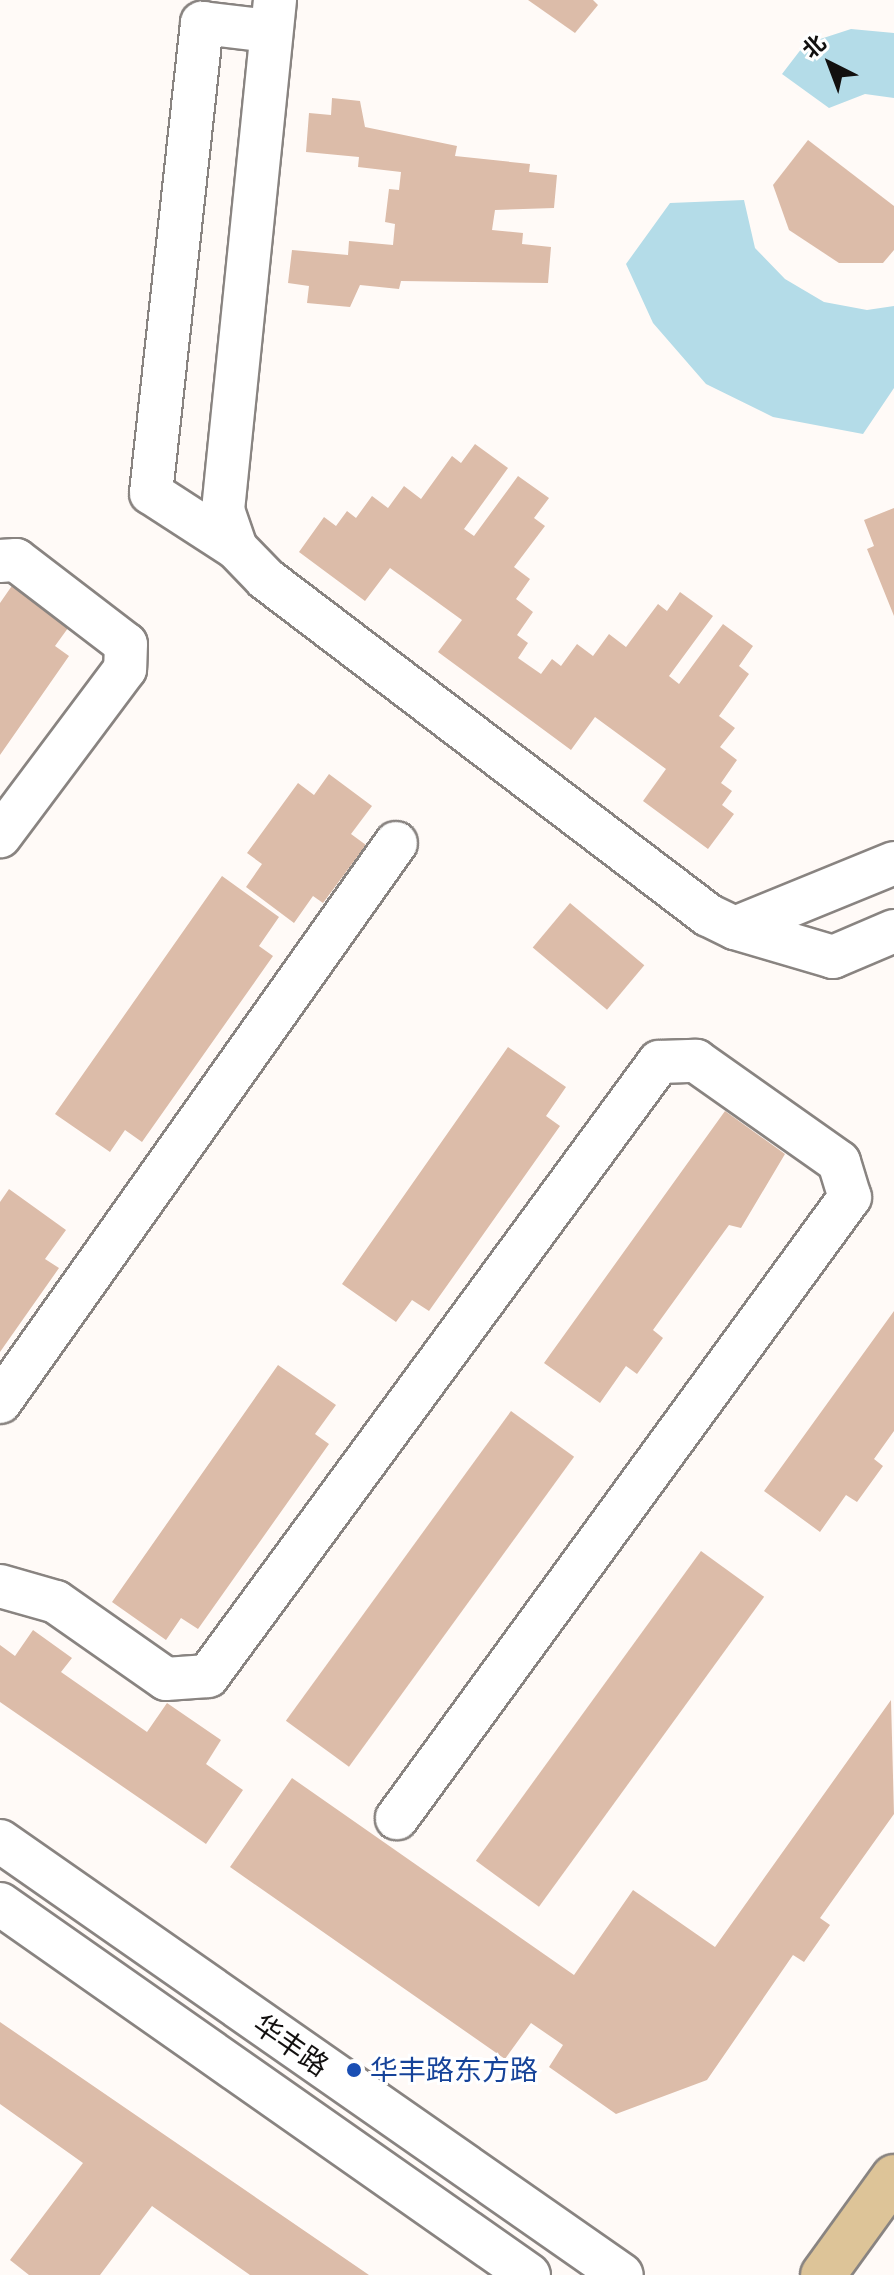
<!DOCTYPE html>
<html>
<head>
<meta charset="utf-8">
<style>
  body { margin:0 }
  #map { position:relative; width:894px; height:2275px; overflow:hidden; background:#fffaf7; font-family:"Public Sans","Noto Sans SC",sans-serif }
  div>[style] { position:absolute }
  .water>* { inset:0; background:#b4dce8 }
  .building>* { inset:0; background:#dcbca9; transform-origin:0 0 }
  .roads { filter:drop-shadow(2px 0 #898481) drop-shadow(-2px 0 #898481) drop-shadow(0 2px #898481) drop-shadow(0 -2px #898481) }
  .minor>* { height:42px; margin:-21px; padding:0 21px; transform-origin:21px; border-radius:21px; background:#fff }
  .major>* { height:44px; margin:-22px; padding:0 22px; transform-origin:22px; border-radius:22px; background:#ddc498 }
  .dots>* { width:22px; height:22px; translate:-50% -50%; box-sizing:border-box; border:4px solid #fff; border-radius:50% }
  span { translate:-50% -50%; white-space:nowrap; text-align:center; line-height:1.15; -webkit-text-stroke:6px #fff; paint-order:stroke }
  .street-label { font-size:28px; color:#12100f }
  .transit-label { font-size:28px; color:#164399 }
  .left { translate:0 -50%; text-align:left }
  .north { position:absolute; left:790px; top:24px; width:80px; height:80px; -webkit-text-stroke:6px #fff; paint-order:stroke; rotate:318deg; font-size:22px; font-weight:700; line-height:32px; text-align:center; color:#12100f }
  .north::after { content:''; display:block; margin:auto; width:28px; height:36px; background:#12100f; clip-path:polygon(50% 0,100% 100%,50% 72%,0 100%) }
</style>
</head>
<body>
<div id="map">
  <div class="water">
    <i style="clip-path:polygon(851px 29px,894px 33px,894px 98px,865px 94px,829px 108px,782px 74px,805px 44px)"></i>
    <i style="clip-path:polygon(744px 200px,755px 248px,785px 279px,824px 302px,867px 310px,894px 306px,894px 388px,863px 434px,773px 417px,706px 384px,653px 323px,626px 264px,670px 203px)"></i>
  </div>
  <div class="building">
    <i style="clip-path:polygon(528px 0,593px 0,598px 5px,575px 33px)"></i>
    <i style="clip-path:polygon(332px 98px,360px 101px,365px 127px,457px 146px,455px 156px,530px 164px,529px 172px,557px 175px,554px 208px,495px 210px,492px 230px,523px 233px,522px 244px,551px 247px,548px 283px,401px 281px,399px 289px,360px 285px,350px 307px,307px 303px,309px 286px,288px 283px,292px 250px,348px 255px,349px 241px,393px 245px,395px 224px,385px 222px,389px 189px,399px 190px,401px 172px,358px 167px,359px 157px,306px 152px,309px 113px,331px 115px)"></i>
    <i style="clip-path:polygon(808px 140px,894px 206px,894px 250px,883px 263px,839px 263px,789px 230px,773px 185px)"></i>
    <i style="clip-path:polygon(475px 444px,508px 468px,464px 529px,474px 536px,518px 476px,549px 498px,534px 518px,545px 526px,514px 567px,530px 579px,516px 599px,533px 612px,517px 635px,528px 643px,518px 658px,541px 674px,552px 659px,561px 666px,577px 644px,593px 656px,609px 634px,626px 647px,658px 604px,667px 611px,680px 592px,713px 616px,669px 676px,679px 684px,723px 624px,753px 646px,739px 666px,749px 674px,719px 716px,735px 728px,720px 747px,737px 760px,721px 783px,732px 791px,722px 805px,734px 814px,708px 849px,643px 801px,666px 769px,595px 717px,571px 750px,438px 652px,462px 620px,390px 568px,365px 601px,299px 552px,324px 517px,336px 526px,347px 511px,356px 518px,372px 496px,388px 508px,404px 486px,421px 499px,452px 456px,461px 463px)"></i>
    <i style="clip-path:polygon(894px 508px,894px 616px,867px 549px,874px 546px,864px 520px)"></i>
    <i style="clip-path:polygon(18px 577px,76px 617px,55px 646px,69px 656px,0 755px,0 603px)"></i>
    <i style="clip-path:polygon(329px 774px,372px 806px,351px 834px,366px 845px,323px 903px,313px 896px,294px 923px,246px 887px,262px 864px,247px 853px,298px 783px,314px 795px)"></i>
    <i style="clip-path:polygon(222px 876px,279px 917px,259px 946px,273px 956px,142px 1142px,125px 1130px,110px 1152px,55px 1114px)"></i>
    <i style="left:570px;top:903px;width:97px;height:58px;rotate:40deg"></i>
    <i style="clip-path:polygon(508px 1047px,566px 1087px,546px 1116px,560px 1126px,429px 1311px,412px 1300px,396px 1322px,342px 1284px)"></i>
    <i style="clip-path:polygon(725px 1111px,785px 1154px,741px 1228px,729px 1225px,653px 1330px,663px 1338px,637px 1374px,626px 1366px,600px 1403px,544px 1363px)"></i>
    <i style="clip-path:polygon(9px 1189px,66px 1230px,45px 1259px,59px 1268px,0 1352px,0 1202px)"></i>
    <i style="clip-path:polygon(894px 1311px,894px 1431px,874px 1459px,883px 1466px,857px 1502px,846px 1495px,820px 1532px,764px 1491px)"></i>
    <i style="clip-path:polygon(278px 1365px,336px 1405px,315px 1434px,329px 1444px,198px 1629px,181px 1618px,166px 1640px,112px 1602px)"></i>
    <i style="left:511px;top:1411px;width:78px;height:383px;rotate:36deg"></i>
    <i style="left:701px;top:1551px;width:78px;height:383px;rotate:36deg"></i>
    <i style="clip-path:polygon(33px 1630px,72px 1658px,61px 1672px,147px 1732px,167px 1703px,221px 1740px,206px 1764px,243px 1790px,206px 1844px,0 1702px,0 1645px,15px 1656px)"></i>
    <i style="clip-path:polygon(891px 1700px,894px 1814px,820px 1918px,830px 1925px,804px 1962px,793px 1955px,707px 2080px,616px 2114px,549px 2067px,563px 2045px,531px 2023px,505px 2059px,230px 1867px,292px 1778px,574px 1975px,633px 1890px,715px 1947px)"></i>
    <i style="clip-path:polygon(0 2022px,369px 2275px,250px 2275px,152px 2206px,100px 2275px,29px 2275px,10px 2260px,83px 2163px,0 2104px)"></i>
  </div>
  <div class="roads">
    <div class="minor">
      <i style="left:275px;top:0;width:513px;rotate:95.82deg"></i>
      <i style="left:223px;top:510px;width:40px;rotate:71.1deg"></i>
      <i style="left:236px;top:548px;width:43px;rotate:45.9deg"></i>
      <i style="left:266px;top:579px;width:555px;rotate:37.24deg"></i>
      <i style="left:708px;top:915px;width:30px;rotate:26deg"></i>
      <i style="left:735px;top:928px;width:172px;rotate:-22.2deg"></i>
      <i style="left:236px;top:548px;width:101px;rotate:-147.1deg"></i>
      <i style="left:151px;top:493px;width:473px;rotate:-83.8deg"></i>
      <i style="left:202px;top:23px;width:67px;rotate:6.8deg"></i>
      <i style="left:0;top:561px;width:16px;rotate:-4deg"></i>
      <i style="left:16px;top:560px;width:138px;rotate:37.4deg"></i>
      <i style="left:126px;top:644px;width:25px;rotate:92deg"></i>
      <i style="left:125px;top:669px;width:209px;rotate:126.8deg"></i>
      <i style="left:735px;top:928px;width:102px;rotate:16.5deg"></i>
      <i style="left:833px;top:957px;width:66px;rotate:-23.1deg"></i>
      <i style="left:0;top:1402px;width:685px;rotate:-54.69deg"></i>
      <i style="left:0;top:1586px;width:58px;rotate:15.9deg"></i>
      <i style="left:56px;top:1602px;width:134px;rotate:35deg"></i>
      <i style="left:166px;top:1679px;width:42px;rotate:-4.1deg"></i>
      <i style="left:208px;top:1676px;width:762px;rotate:-53.7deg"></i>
      <i style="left:659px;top:1062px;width:37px;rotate:-2deg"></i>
      <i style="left:696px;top:1061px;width:175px;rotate:35.2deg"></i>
      <i style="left:839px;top:1162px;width:37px;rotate:73deg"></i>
      <i style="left:850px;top:1197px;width:769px;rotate:126.11deg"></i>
      <i style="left:0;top:1841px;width:758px;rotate:34.91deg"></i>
      <i style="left:0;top:1904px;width:646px;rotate:35.04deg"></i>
    </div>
    <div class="major">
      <i style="left:823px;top:2275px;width:121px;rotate:-54.1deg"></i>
    </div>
  </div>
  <div class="dots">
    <i style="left:354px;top:2070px;background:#1a4fb4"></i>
  </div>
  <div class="street-label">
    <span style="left:291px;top:2045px;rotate:35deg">华丰路</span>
  </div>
  <div class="transit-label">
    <span class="left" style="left:370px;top:2070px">华丰路东方路</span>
  </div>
  <div class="north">北</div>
</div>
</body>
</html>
